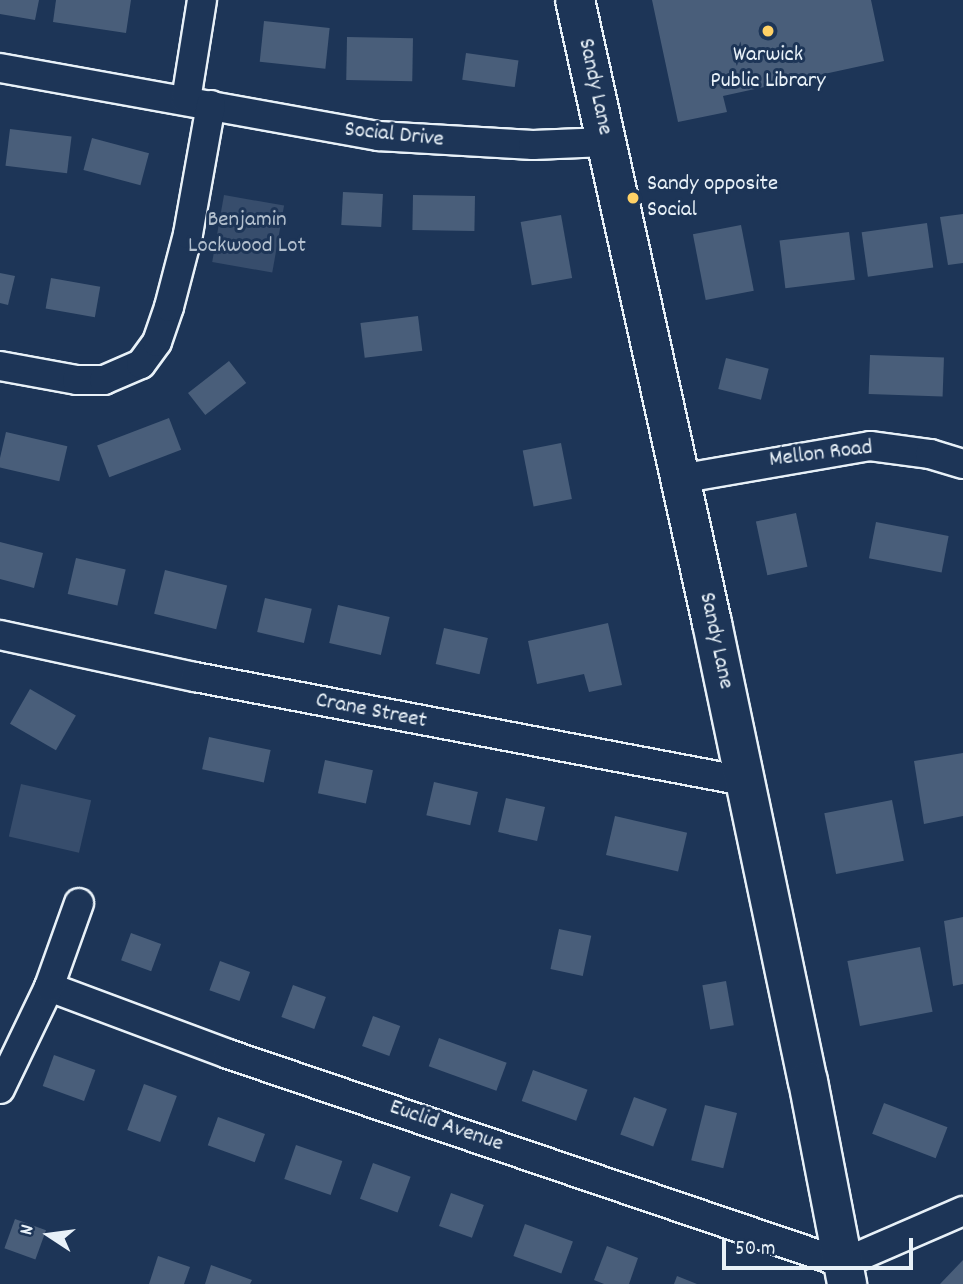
<!DOCTYPE html>
<html>
<head>
<meta charset="utf-8">
<style>
  body { margin:0 }
  #map { position:relative; width:963px; height:1284px; overflow:hidden; background:#1d3557; font-family:Dekko,sans-serif }
  div>[style] { position:absolute }
  .green>* { inset:0; background:#374d6c; transform-origin:0 0 }
  .building>* { inset:0; background:#495e7a; transform-origin:0 0 }
  .roads { filter:drop-shadow(2px 0 #e8f1f8) drop-shadow(-2px 0 #e8f1f8) drop-shadow(0 2px #e8f1f8) drop-shadow(0 -2px #e8f1f8) }
  .minor>* { height:28px; margin:-14px; padding:0 14px; transform-origin:14px; border-radius:14px; background:#1d3557 }
  .secondary>* { height:38px; margin:-19px; padding:0 19px; transform-origin:19px; border-radius:19px; background:#1d3557 }
  .dots>* { width:19px; height:19px; translate:-50% -50%; box-sizing:border-box; border:4px solid #1d3557; border-radius:50% }
  span { translate:-50% -50%; white-space:nowrap; text-align:center; line-height:1.15; -webkit-text-stroke:6px #1d3557; paint-order:stroke }
  .poi-label { font-size:23px; color:#e8f1f8 }
  .left { translate:0 -50%; text-align:left }
  .street-label { font-size:23px; color:#e8f1f8 }
  .park-label { font-size:23px; color:#b3c0ce }
  .north { position:absolute; left:14px; top:1200px; width:70px; height:70px; -webkit-text-stroke:5px #1d3557; paint-order:stroke; rotate:283deg; font-size:19px; font-weight:700; line-height:28px; text-align:center; color:#e8f1f8 }
  .north::after { content:''; display:block; margin:auto; width:24px; height:32px; background:#e8f1f8; clip-path:polygon(50% 0,100% 100%,50% 72%,0 100%) }
  .scale { position:absolute; left:722px; top:1238px; width:191px; height:32px; box-sizing:border-box; border:4px solid #e8f1f8; border-top:0; padding-left:9px; font-size:21px; line-height:24px; white-space:nowrap; color:#e8f1f8; -webkit-text-stroke:5px #1d3557; paint-order:stroke }
</style>
</head>
<body>
<div id="map">
  <div class="green">
    <i style="left:224px;top:195px;width:61px;height:68px;rotate:10deg"></i>
    <i style="left:21px;top:784px;width:72px;height:54px;rotate:13deg"></i>
  </div>
  <div class="building">
    <i style="clip-path:polygon(0 0,39px 0,35px 20px,0 14px)"></i>
    <i style="clip-path:polygon(56px 0,131px 0,126px 33px,53px 22px)"></i>
    <i style="clip-path:polygon(652px 0,871px 0,884px 61px,723px 96px,727px 112px,678px 122px)"></i>
    <i style="left:264px;top:21px;width:66px;height:41px;rotate:6deg"></i>
    <i style="left:347px;top:37px;width:66px;height:43px;rotate:1deg"></i>
    <i style="left:466px;top:53px;width:53px;height:27px;rotate:8deg"></i>
    <i style="left:10px;top:129px;width:62px;height:37px;rotate:7deg"></i>
    <i style="left:92px;top:138px;width:59px;height:33px;rotate:15deg"></i>
    <i style="left:343px;top:192px;width:40px;height:33px;rotate:3deg"></i>
    <i style="left:413px;top:195px;width:62px;height:35px;rotate:1deg"></i>
    <i style="clip-path:polygon(963px 214px,963px 263px,948px 265px,940px 217px)"></i>
    <i style="left:561px;top:215px;width:64px;height:41px;rotate:80deg"></i>
    <i style="left:927px;top:223px;width:45px;height:66px;rotate:82deg"></i>
    <i style="left:741px;top:225px;width:67px;height:49px;rotate:79deg"></i>
    <i style="left:849px;top:232px;width:48px;height:70px;rotate:83deg"></i>
    <i style="clip-path:polygon(0 273px,15px 276px,8px 305px,0 303px)"></i>
    <i style="left:51px;top:278px;width:50px;height:31px;rotate:10deg"></i>
    <i style="left:418px;top:316px;width:35px;height:58px;rotate:83deg"></i>
    <i style="left:870px;top:355px;width:74px;height:39px;rotate:2deg"></i>
    <i style="left:726px;top:358px;width:44px;height:32px;rotate:14deg"></i>
    <i style="left:229px;top:361px;width:28px;height:52px;rotate:52deg"></i>
    <i style="left:169px;top:418px;width:34px;height:77px;rotate:69deg"></i>
    <i style="left:6px;top:432px;width:63px;height:36px;rotate:13deg"></i>
    <i style="left:561px;top:443px;width:57px;height:39px;rotate:79deg"></i>
    <i style="left:796px;top:513px;width:55px;height:41px;rotate:78deg"></i>
    <i style="left:876px;top:522px;width:74px;height:37px;rotate:11deg"></i>
    <i style="clip-path:polygon(0 542px,43px 553px,34px 588px,0 579px)"></i>
    <i style="left:76px;top:558px;width:51px;height:37px;rotate:13deg"></i>
    <i style="left:165px;top:570px;width:64px;height:45px;rotate:14deg"></i>
    <i style="left:265px;top:598px;width:48px;height:35px;rotate:13deg"></i>
    <i style="left:338px;top:605px;width:53px;height:39px;rotate:13deg"></i>
    <i style="clip-path:polygon(608px 623px,622px 685px,589px 692px,584px 674px,537px 684px,528px 641px)"></i>
    <i style="left:444px;top:628px;width:45px;height:37px;rotate:13deg"></i>
    <i style="left:30px;top:689px;width:53px;height:40px;rotate:30deg"></i>
    <i style="left:209px;top:737px;width:63px;height:33px;rotate:12deg"></i>
    <i style="clip-path:polygon(963px 753px,963px 816px,924px 824px,914px 761px)"></i>
    <i style="left:325px;top:760px;width:49px;height:34px;rotate:12deg"></i>
    <i style="left:434px;top:782px;width:45px;height:34px;rotate:13deg"></i>
    <i style="left:506px;top:798px;width:40px;height:35px;rotate:13deg"></i>
    <i style="left:892px;top:800px;width:62px;height:69px;rotate:79deg"></i>
    <i style="left:615px;top:816px;width:74px;height:40px;rotate:13deg"></i>
    <i style="clip-path:polygon(963px 917px,963px 984px,953px 986px,944px 921px)"></i>
    <i style="left:559px;top:929px;width:33px;height:41px;rotate:12deg"></i>
    <i style="left:131px;top:933px;width:32px;height:29px;rotate:20deg"></i>
    <i style="left:920px;top:947px;width:66px;height:74px;rotate:79deg"></i>
    <i style="left:220px;top:961px;width:32px;height:31px;rotate:20deg"></i>
    <i style="left:726px;top:981px;width:45px;height:24px;rotate:80deg"></i>
    <i style="left:293px;top:985px;width:35px;height:34px;rotate:20deg"></i>
    <i style="left:373px;top:1016px;width:29px;height:32px;rotate:20deg"></i>
    <i style="left:439px;top:1038px;width:72px;height:30px;rotate:20deg"></i>
    <i style="left:54px;top:1055px;width:44px;height:33px;rotate:20deg"></i>
    <i style="left:533px;top:1070px;width:58px;height:33px;rotate:20deg"></i>
    <i style="left:144px;top:1084px;width:35px;height:49px;rotate:20deg"></i>
    <i style="left:634px;top:1097px;width:35px;height:40px;rotate:20deg"></i>
    <i style="left:884px;top:1103px;width:68px;height:33px;rotate:21deg"></i>
    <i style="left:705px;top:1105px;width:33px;height:57px;rotate:14deg"></i>
    <i style="left:218px;top:1117px;width:50px;height:30px;rotate:20deg"></i>
    <i style="left:296px;top:1145px;width:49px;height:36px;rotate:19deg"></i>
    <i style="left:373px;top:1163px;width:40px;height:38px;rotate:20deg"></i>
    <i style="left:451px;top:1193px;width:35px;height:35px;rotate:20deg"></i>
    <i style="left:15px;top:1219px;width:33px;height:31px;rotate:20deg"></i>
    <i style="left:525px;top:1224px;width:51px;height:34px;rotate:20deg"></i>
    <i style="clip-path:polygon(607px 1246px,638px 1258px,629px 1284px,604px 1284px,594px 1280px)"></i>
    <i style="clip-path:polygon(158px 1256px,190px 1267px,184px 1284px,149px 1284px)"></i>
    <i style="clip-path:polygon(963px 1260px,963px 1284px,940px 1284px)"></i>
    <i style="clip-path:polygon(211px 1265px,252px 1280px,250px 1284px,205px 1284px)"></i>
    <i style="clip-path:polygon(677px 1276px,697px 1284px,674px 1284px)"></i>
  </div>
  <div class="roads">
    <div class="minor">
      <i style="left:0;top:68px;width:384px;rotate:10.2deg"></i>
      <i style="left:378px;top:136px;width:155px;rotate:3.3deg"></i>
      <i style="left:533px;top:145px;width:73px;rotate:-2.4deg"></i>
      <i style="left:186px;top:100px;width:101px;rotate:-80.9deg"></i>
      <i style="left:0;top:366px;width:78px;rotate:10.3deg"></i>
      <i style="left:77px;top:380px;width:27px"></i>
      <i style="left:104px;top:380px;width:40px;rotate:-23.4deg"></i>
      <i style="left:141px;top:364px;width:27px;rotate:-54deg"></i>
      <i style="left:157px;top:342px;width:37px;rotate:-71deg"></i>
      <i style="left:169px;top:307px;width:75px;rotate:-75.4deg"></i>
      <i style="left:188px;top:234px;width:131px;rotate:-79.9deg"></i>
      <i style="left:679px;top:479px;width:194px;rotate:-9.8deg"></i>
      <i style="left:870px;top:446px;width:61px;rotate:7.6deg"></i>
      <i style="left:930px;top:454px;width:34px;rotate:17deg"></i>
      <i style="left:0;top:635px;width:199px;rotate:12.2deg"></i>
      <i style="left:195px;top:677px;width:559px;rotate:10.73deg"></i>
      <i style="left:49px;top:987px;width:191px;rotate:20.5deg"></i>
      <i style="left:228px;top:1054px;width:650px;rotate:18.77deg"></i>
      <i style="left:843px;top:1263px;width:131px;rotate:-23.4deg"></i>
      <i style="left:0;top:1089px;width:113px;rotate:-64.3deg"></i>
      <i style="left:49px;top:987px;width:89px;rotate:-70.3deg"></i>
    </div>
    <div class="secondary">
      <i style="left:575px;top:0;width:638px;rotate:77.6deg"></i>
      <i style="left:712px;top:623px;width:468px;rotate:78.2deg"></i>
      <i style="left:808px;top:1081px;width:207px;rotate:79.1deg"></i>
    </div>
  </div>
  <div class="dots">
    <i style="left:768px;top:31px;background:#ffd166"></i>
    <i style="left:633px;top:198px;background:#ffd166"></i>
  </div>
  <div class="poi-label">
    <span style="left:768px;top:69px">Warwick<br>Public Library</span>
    <span class="left" style="left:647px;top:198px">Sandy opposite<br>Social</span>
  </div>
  <div class="street-label">
    <span style="left:594px;top:87px;rotate:78deg">Sandy Lane</span>
    <span style="left:394px;top:136px;rotate:6deg">Social Drive</span>
    <span style="left:821px;top:455px;rotate:-7deg">Mellon Road</span>
    <span style="left:715px;top:641px;rotate:78deg">Sandy Lane</span>
    <span style="left:371px;top:712px;rotate:11deg">Crane Street</span>
    <span style="left:446px;top:1127px;rotate:19deg">Euclid Avenue</span>
  </div>
  <div class="park-label">
    <span style="left:247px;top:234px">Benjamin<br>Lockwood Lot</span>
  </div>
  <div class="north">N</div>
  <div class="scale">50 m</div>
</div>
</body>
</html>
